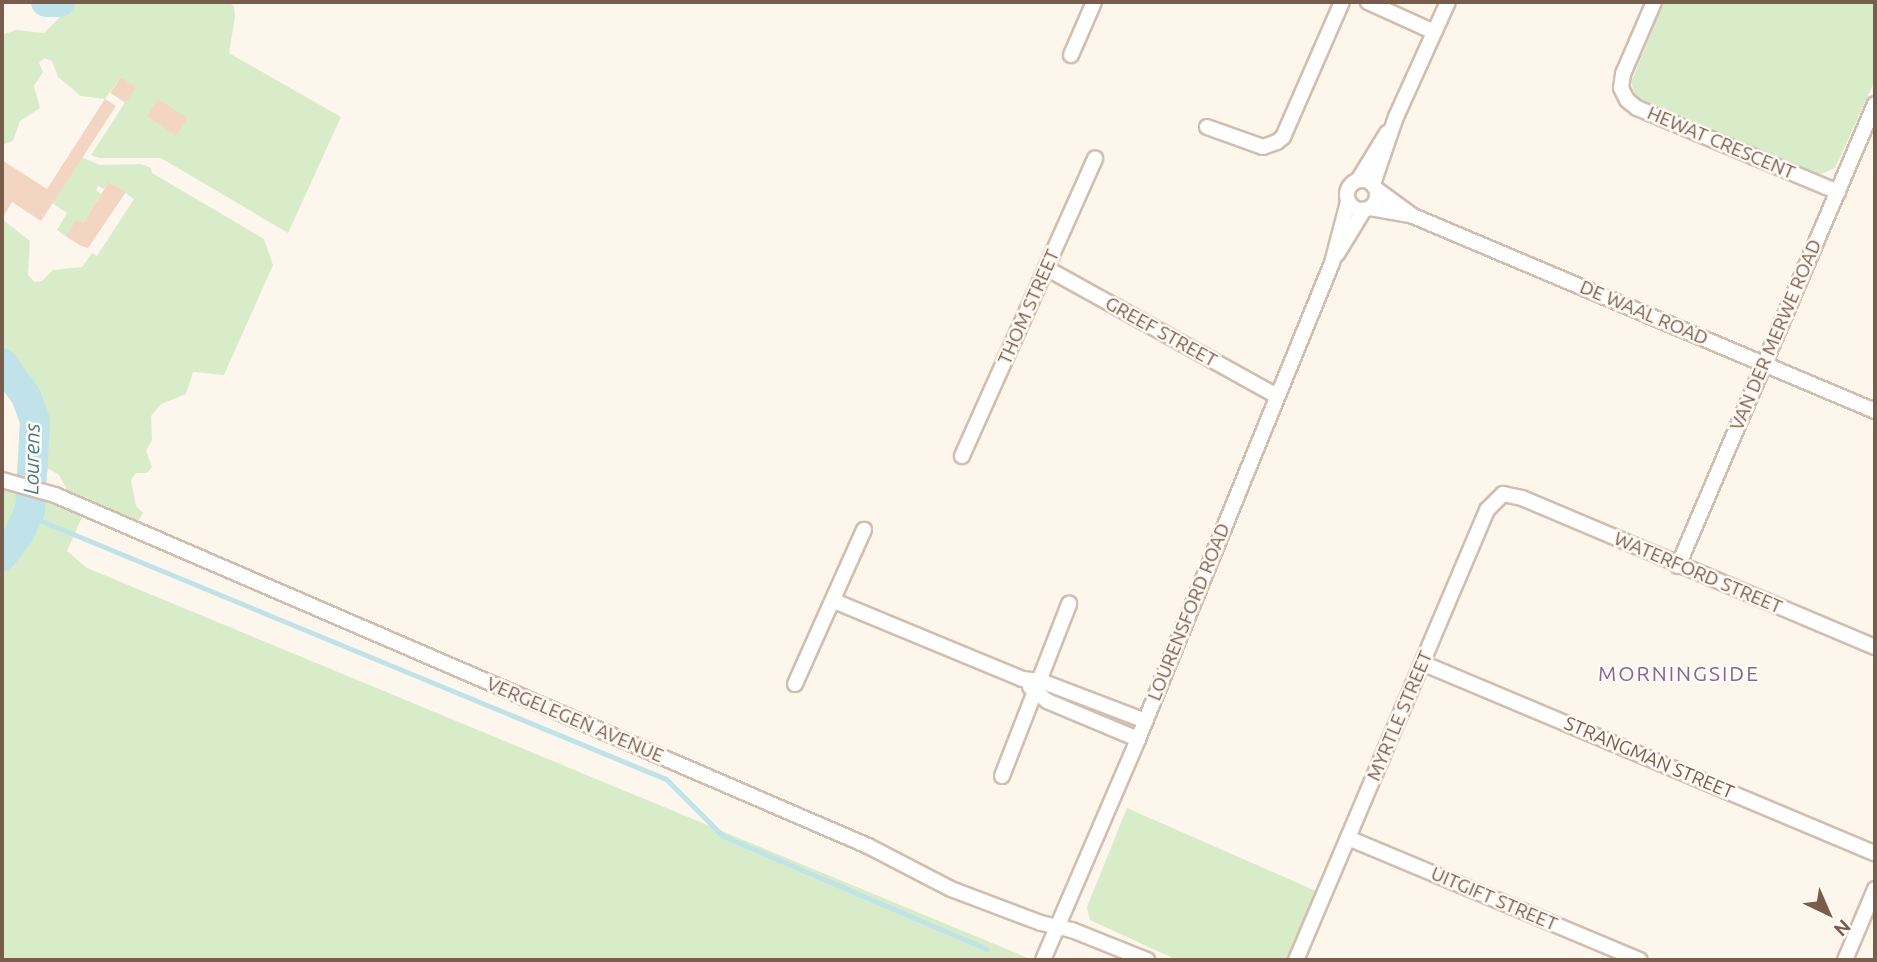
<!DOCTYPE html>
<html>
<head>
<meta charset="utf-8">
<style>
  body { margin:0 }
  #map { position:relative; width:1877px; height:962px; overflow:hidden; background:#fdf6ec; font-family:Ubuntu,sans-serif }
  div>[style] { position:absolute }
  .green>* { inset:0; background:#d8ecc9 }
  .stream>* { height:5px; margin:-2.5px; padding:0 2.5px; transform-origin:2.5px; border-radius:2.5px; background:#bfe3e8 }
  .river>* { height:30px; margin:-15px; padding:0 15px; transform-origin:15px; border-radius:15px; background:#bfe3e8 }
  .building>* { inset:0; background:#f3d5c3; transform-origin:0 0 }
  .roads { filter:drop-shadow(2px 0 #d1beb0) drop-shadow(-2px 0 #d1beb0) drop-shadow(0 2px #d1beb0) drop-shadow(0 -2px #d1beb0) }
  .street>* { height:14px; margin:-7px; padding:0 7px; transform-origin:7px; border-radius:7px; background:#fff }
  .street>.ring { margin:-7px; padding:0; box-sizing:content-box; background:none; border:14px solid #fff; border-radius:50% }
  span { translate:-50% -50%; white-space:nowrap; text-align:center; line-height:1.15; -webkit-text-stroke:5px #fffaf3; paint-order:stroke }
  .street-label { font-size:19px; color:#7a5c4d }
  .water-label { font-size:21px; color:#437c86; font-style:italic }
  .neighbourhood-label { font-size:21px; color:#846695; letter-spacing:2px }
  .frame { position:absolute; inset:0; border:4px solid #7a5c4d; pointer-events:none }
  .north { position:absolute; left:1793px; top:878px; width:70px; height:70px; -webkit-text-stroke:5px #fffaf3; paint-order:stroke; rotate:136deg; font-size:19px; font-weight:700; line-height:28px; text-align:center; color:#7a5c4d }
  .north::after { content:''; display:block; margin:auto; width:24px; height:32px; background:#7a5c4d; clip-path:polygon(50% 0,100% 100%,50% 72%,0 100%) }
</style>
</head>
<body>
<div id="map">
  <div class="green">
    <i style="clip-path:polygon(evenodd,75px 2px,227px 2px,234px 6px,235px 17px,229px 53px,341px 117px,288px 233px,161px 158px,99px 158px,91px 155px,135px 87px,121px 77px,105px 99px,81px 96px,58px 77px,52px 61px,44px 58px,39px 63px,43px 72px,34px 86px,40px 108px,20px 121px,13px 141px,2px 145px,2px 35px,16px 30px,44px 33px,75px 2px,158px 100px,186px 118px,175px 135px,147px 117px,158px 100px)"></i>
    <i style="clip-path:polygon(1664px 2px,1875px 2px,1875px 80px,1835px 168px,1818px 175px,1636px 98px,1631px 82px)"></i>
    <i style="clip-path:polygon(72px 153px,100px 165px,141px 164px,151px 168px,152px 173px,264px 239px,273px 265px,224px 375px,193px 372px,186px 394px,161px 404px,151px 416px,152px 440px,146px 451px,152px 467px,147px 473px,136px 473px,131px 480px,136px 506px,143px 513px,137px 524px,100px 505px,78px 500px,69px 493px,59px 475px,49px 469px,39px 480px,34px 471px,40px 423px,34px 398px,2px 347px,2px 219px,30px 241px,28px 275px,35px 282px,42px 281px,53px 270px,82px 267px,92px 253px,97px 256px,134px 199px,110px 182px,104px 189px,98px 186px,96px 190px,101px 194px,83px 223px,77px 219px,71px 240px,57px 230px,67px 213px,52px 203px)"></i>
    <i style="clip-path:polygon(2px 489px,52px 503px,82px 517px,67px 551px,87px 568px,1033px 960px,2px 960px)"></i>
    <i style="clip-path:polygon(1127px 808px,1316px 891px,1287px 960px,1177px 960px,1090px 920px,1087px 907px)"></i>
  </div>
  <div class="stream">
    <i style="left:27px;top:515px;width:691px;rotate:22.45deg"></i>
    <i style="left:666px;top:779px;width:81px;rotate:45deg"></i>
    <i style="left:723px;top:836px;width:287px;rotate:23.2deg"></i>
  </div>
  <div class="river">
    <i style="left:46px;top:2px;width:14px"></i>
    <i style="left:2px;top:363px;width:41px;rotate:54deg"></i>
    <i style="left:26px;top:396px;width:27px;rotate:70deg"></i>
    <i style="left:35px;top:421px;width:89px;rotate:93.2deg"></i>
    <i style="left:30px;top:510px;width:26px;rotate:115deg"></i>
    <i style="left:19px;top:534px;width:28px;rotate:128deg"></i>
  </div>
  <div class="building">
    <i style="left:121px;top:77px;width:18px;height:19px;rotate:34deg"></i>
    <i style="clip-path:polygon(105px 99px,116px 106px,41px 221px,12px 202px,2px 219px,2px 160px,47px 189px)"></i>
    <i style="left:158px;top:99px;width:35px;height:21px;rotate:33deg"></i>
    <i style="clip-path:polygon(109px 182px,126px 192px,88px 248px,81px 246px,66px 236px,77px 219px,83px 223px)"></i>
  </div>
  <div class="roads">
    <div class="street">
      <i style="left:1368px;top:2px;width:72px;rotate:24.4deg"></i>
      <i style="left:1654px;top:2px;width:78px;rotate:113.3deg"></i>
      <i style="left:1623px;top:74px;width:14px;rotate:98deg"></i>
      <i style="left:1621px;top:88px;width:13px;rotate:63deg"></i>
      <i style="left:1627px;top:100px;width:13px;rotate:39deg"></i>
      <i style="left:1637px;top:108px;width:218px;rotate:22.7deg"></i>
      <i style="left:1071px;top:55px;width:58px;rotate:-66.5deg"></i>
      <i style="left:1207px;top:127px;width:59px;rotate:19.7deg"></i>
      <i style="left:1263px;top:147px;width:15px;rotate:-20deg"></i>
      <i style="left:1277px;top:142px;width:8px;rotate:-40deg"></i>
      <i style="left:1283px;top:137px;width:147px;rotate:-66.4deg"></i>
      <i style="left:1359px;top:179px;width:54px;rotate:-58.7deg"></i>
      <i class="ring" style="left:1347px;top:180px;width:16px;height:16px"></i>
      <i style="left:1373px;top:184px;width:71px;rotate:-71.1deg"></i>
      <i style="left:1396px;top:117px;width:126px;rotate:-65.7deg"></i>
      <i style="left:1376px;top:189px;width:46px;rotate:36.1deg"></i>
      <i style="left:1413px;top:216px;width:501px;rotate:22.88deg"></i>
      <i style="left:1370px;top:208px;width:39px;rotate:10deg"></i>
      <i style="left:1337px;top:254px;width:52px;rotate:-58.5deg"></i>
      <i style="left:1046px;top:268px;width:264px;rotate:29deg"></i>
      <i style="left:962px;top:456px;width:326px;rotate:-65.9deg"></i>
      <i style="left:2px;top:480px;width:55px;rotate:15.8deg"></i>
      <i style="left:55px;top:495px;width:886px;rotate:23.35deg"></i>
      <i style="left:868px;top:846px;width:93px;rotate:27.4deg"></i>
      <i style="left:951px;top:889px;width:96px;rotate:20.7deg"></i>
      <i style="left:1041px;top:923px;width:32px;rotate:13deg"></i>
      <i style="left:1072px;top:930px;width:81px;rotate:21.8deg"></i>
      <i style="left:1678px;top:566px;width:502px;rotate:-66.91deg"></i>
      <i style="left:834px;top:601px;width:204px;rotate:22.5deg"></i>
      <i style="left:1022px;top:679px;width:19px;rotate:6deg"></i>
      <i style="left:1041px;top:681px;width:112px;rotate:20.9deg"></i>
      <i style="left:1422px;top:663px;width:491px;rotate:22.8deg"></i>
      <i style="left:795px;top:684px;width:169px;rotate:-65.9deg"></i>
      <i style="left:1030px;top:687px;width:22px;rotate:39deg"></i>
      <i style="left:1047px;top:701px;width:99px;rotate:22.7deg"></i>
      <i style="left:1002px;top:776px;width:185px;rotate:-68.7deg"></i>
      <i style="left:1348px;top:838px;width:316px;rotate:22.7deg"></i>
      <i style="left:1043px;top:960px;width:241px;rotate:-66.7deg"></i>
      <i style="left:1138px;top:739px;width:514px;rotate:-67.83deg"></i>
      <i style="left:1332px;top:263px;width:63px;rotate:-75.3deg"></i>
      <i style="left:1296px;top:960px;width:489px;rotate:-67deg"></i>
      <i style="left:1487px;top:510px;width:23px;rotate:-45deg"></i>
      <i style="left:1503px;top:494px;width:19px;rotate:12deg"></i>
      <i style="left:1522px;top:498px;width:383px;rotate:22.9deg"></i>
      <i style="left:1845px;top:960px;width:77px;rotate:-67.1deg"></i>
    </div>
  </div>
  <div class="street-label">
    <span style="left:1721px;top:143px;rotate:23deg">HEWAT CRESCENT</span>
    <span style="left:1029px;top:307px;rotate:-66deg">THOM STREET</span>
    <span style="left:1644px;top:313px;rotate:23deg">DE WAAL ROAD</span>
    <span style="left:1161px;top:332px;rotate:29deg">GREEF STREET</span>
    <span style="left:1776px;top:335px;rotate:-67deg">VAN DER MERWE ROAD</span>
    <span style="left:1698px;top:573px;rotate:23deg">WATERFORD STREET</span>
    <span style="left:1189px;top:612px;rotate:-68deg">LOURENSFORD ROAD</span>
    <span style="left:1400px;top:716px;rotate:-67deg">MYRTLE STREET</span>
    <span style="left:575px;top:720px;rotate:23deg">VERGELEGEN AVENUE</span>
    <span style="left:1649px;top:758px;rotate:23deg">STRANGMAN STREET</span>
    <span style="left:1494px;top:899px;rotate:23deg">UITGIFT STREET</span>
  </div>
  <div class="water-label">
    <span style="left:31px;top:459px;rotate:-89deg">Lourens</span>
  </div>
  <div class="neighbourhood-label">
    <span style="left:1679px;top:673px">MORNINGSIDE</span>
  </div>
  <div class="frame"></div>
  <div class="north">N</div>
</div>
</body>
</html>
